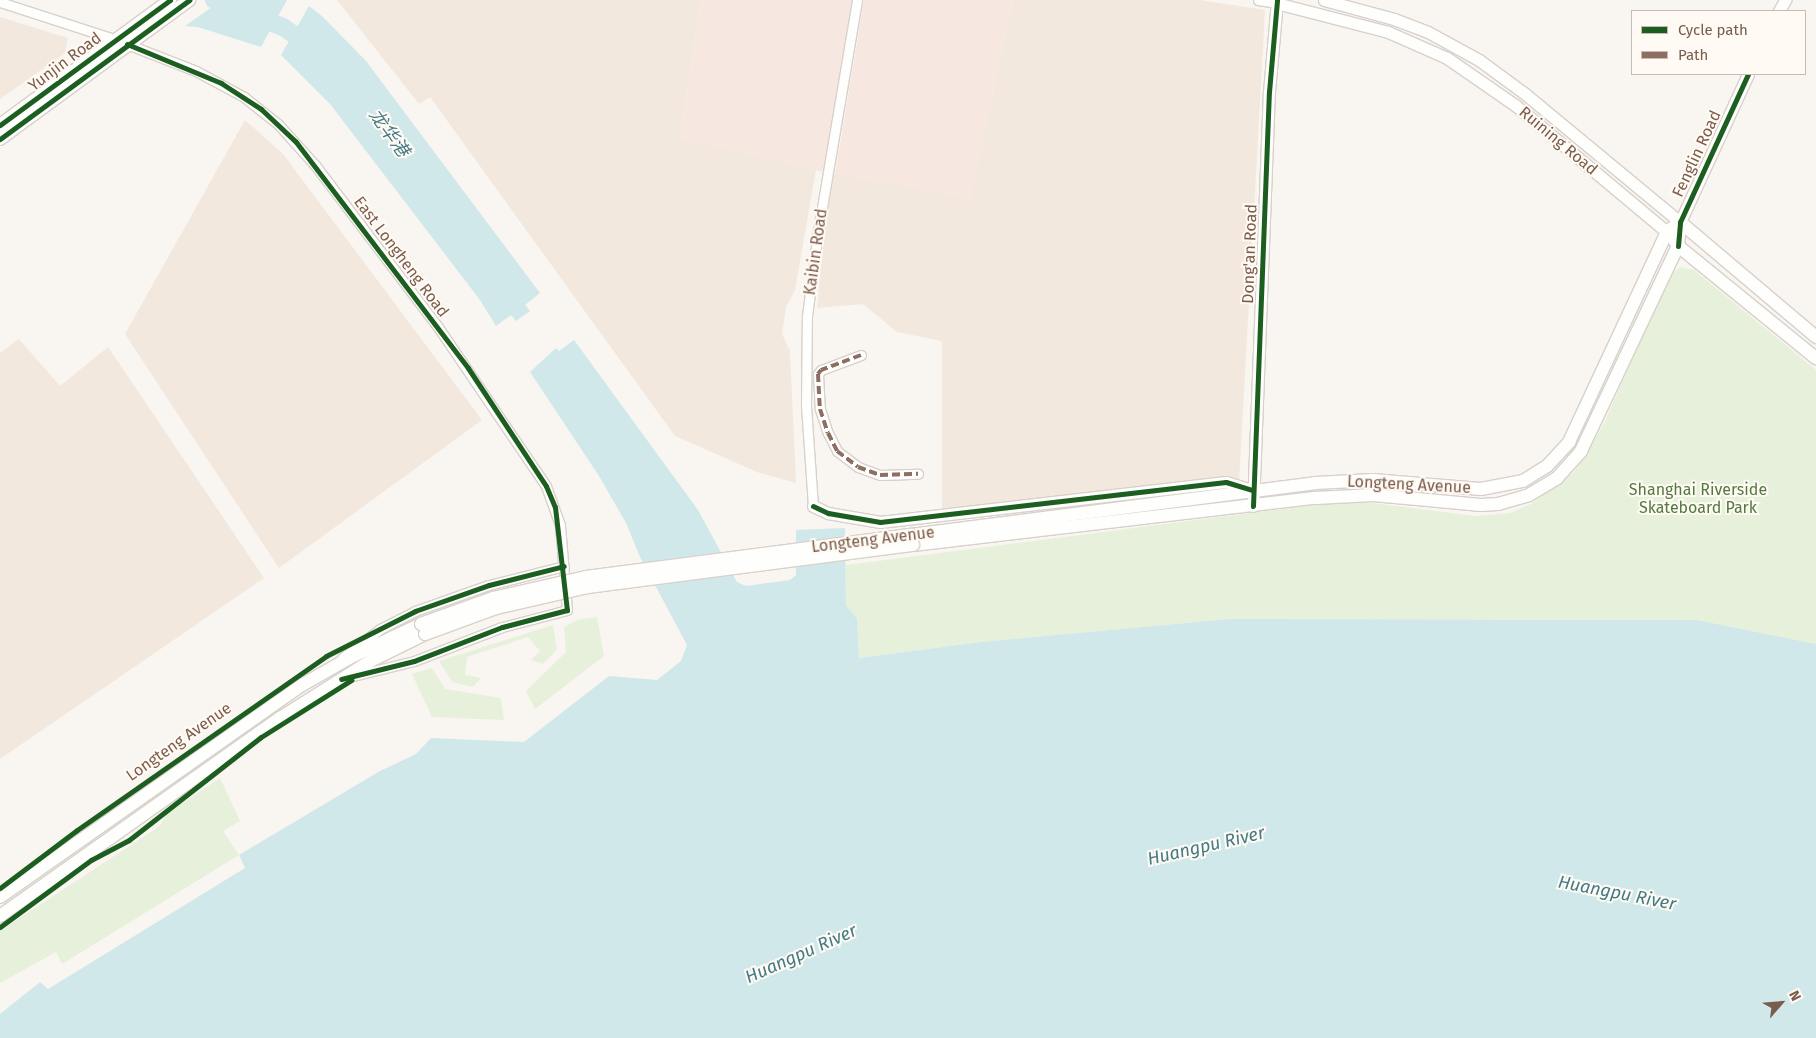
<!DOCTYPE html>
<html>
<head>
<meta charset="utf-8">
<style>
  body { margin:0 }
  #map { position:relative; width:1816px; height:1038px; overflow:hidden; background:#f9f5f0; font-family:"Fira Sans","Noto Sans SC",sans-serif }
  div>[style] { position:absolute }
  .residential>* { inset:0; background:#f2e8de }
  .commercial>* { inset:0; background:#f6e8e1 }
  .green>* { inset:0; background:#e7f0db }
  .water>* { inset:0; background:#d0e8ea }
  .river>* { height:18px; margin:-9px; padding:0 9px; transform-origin:9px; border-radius:9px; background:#d0e8ea }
  .roads { filter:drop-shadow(1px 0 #d7d1cb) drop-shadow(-1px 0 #d7d1cb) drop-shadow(0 1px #d7d1cb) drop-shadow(0 -1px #d7d1cb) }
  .minor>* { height:9px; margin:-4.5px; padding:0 4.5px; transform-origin:4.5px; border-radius:4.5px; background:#fefefd }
  .tertiary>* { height:11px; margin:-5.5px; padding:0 5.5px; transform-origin:5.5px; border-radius:5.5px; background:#fefefd }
  .secondary>* { height:12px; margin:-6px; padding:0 6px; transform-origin:6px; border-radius:6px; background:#fefefd }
  .bridges { filter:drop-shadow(1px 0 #d9d2cb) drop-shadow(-1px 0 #d9d2cb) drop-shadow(0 1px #d9d2cb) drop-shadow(0 -1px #d9d2cb) }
  .secondary-bridge>* { height:12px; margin:-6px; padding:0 6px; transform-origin:6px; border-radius:6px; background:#fefefd }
  .quiet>* { height:4px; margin-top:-2px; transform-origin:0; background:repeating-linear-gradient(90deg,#8d6e63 0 8px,transparent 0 12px) }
  .cycleway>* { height:5px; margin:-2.5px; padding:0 2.5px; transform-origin:2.5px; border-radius:2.5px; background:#1b5e20 }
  span { translate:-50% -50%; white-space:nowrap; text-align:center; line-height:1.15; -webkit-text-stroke:4px #fffaf3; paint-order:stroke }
  .street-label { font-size:16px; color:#7a5c4d }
  .park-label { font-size:16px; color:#537a41 }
  .water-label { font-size:18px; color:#437c86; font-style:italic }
  .legend { position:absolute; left:1631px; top:10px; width:175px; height:65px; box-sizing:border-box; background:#fffaf3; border:1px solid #cabbb1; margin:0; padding:6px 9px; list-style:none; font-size:15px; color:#7a5c4d }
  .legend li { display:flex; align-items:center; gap:10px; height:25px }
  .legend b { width:25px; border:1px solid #cabbb1 }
  .north { position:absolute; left:1756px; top:978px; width:50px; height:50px; -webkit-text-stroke:4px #fffaf3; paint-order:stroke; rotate:63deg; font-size:14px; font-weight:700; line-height:20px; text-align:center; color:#7a5c4d }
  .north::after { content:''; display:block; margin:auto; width:18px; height:22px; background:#7a5c4d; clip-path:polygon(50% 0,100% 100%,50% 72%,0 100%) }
</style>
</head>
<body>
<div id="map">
  <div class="residential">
    <i style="clip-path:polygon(337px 0,701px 0,680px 138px,816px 170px,795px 290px,786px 307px,782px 334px,790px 351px,796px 483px,757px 472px,675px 436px,430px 97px,419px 104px)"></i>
    <i style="clip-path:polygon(1013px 0,1200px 0,1265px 10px,1239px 483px,942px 510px,942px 341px,897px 332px,863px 304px,817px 308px,830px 173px,970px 198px)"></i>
    <i style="clip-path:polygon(0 17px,68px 38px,65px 53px,0 99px)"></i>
    <i style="clip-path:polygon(245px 120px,283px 154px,482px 420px,279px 568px,125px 334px)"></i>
    <i style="clip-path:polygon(19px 339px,60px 386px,108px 347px,264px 578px,0 759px,0 353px)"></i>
  </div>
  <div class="commercial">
    <i style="clip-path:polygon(701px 0,854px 0,827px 173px,680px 139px)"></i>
    <i style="clip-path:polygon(864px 0,1013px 0,970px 199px,835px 174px)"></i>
  </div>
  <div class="green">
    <i style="clip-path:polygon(1680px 267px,1694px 270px,1816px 370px,1816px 644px,1697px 620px,1229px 619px,981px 642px,859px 658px,857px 619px,846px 605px,846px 565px,1328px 503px,1372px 503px,1476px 516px,1510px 513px,1531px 504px,1572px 474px,1587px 454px,1605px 421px,1667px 279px)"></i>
    <i style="clip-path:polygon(597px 617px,604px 656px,535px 709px,526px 691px,566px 652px,564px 627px,580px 619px)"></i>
    <i style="clip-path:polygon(553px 625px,557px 649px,543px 664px,531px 660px,540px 651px,528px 637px,467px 657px,465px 675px,481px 678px,473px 687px,452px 682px,439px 661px)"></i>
    <i style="clip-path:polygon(432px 668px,445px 689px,501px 698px,504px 720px,432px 717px,412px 674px)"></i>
    <i style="clip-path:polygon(220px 778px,240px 821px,223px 831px,239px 855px,62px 964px,56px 952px,0 983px,0 931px,160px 826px,166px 814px)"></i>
  </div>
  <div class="water">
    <i style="clip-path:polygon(222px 0,287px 0,261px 47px,198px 27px,185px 26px)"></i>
    <i style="clip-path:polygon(309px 6px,323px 17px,366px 61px,540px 293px,525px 305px,530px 311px,516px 321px,511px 315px,496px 326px,480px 300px,330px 104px,281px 55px)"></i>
    <i style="clip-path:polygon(574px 340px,698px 510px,737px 582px,746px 586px,790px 580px,796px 575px,796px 530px,845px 528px,846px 605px,857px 619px,859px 658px,981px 642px,1229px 619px,1697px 620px,1816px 644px,1816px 1038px,0 1038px,0 1014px,40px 982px,48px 989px,245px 868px,239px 855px,380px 771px,416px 754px,431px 738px,524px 742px,609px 676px,657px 680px,681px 661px,687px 645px,640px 557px,626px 523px,599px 476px,530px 372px,556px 348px,559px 351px)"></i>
  </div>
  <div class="river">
    <i style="left:214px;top:0;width:74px;rotate:21.4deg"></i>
    <i style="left:283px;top:27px;width:35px;rotate:35deg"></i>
  </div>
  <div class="roads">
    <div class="minor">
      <i style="left:1258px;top:0;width:18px;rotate:9deg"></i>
      <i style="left:0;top:2px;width:120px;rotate:18deg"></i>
      <i style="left:114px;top:39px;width:88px;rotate:21.3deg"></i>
      <i style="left:196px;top:71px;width:55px;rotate:28.4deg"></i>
      <i style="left:244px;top:97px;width:43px;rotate:38.5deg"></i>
      <i style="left:278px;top:124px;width:55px;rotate:47.9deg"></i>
      <i style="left:315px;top:165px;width:203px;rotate:52.8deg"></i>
      <i style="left:438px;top:327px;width:192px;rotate:55.8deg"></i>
      <i style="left:546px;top:486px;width:41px;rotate:70.3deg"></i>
      <i style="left:560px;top:525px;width:85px;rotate:85.3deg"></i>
      <i style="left:567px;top:610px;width:67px;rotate:165.3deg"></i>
      <i style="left:502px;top:627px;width:94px;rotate:158.9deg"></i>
      <i style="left:414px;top:661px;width:67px;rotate:166.2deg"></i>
      <i style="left:861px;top:355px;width:43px;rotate:159.4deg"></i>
      <i style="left:821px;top:370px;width:5px;rotate:127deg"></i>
      <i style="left:818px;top:374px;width:35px;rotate:87deg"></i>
      <i style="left:820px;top:409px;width:25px;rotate:72deg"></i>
      <i style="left:828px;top:433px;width:20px;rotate:63deg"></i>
      <i style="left:837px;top:451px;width:26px;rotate:37deg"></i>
      <i style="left:858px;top:467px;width:23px;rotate:20deg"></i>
      <i style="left:880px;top:475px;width:38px;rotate:-2deg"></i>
      <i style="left:813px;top:506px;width:100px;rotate:-94deg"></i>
      <i style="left:806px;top:406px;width:90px;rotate:-89.4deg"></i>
      <i style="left:807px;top:316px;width:86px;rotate:-82.6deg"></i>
      <i style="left:818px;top:231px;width:234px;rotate:-80.4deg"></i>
      <i style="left:342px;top:658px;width:48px;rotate:-37.3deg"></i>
      <i style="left:380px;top:629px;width:39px;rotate:-27deg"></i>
      <i style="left:415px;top:611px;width:78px;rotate:-19.4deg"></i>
      <i style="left:489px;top:585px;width:77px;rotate:-14.2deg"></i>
    </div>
    <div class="tertiary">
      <i style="left:1324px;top:0;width:73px;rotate:15.2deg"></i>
      <i style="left:1394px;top:19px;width:36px;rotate:21deg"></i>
      <i style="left:1428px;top:32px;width:58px;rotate:28.8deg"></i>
      <i style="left:1479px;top:60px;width:56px;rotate:36.3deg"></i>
      <i style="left:1524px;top:93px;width:202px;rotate:39.6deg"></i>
      <i style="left:1276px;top:3px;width:116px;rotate:14.5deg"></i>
      <i style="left:1388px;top:32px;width:64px;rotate:23.8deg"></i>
      <i style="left:1447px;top:58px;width:83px;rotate:34.7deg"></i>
      <i style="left:1515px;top:105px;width:198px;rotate:39.9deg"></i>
      <i style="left:1667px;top:232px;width:18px;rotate:52deg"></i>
      <i style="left:1779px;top:11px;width:13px;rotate:-61deg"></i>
      <i style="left:1678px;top:246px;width:24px;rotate:-85deg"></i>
      <i style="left:1680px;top:222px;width:163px;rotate:-65.3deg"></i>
      <i style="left:813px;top:506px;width:17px;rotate:25deg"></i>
      <i style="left:828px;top:513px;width:53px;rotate:9.8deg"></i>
      <i style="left:880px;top:522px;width:348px;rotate:-6.6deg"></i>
      <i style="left:1226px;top:482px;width:27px;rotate:17deg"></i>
      <i style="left:1253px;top:506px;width:414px;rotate:-87.8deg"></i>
      <i style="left:1269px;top:92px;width:92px;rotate:-85deg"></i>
    </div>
    <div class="secondary">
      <i style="left:0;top:125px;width:211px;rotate:-36.3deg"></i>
      <i style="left:0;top:139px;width:235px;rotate:-36.3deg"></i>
      <i style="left:911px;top:535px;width:407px;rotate:-7.3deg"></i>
      <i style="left:1315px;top:483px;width:58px;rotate:-3deg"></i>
      <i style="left:1373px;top:480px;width:108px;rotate:4.8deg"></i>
      <i style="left:1481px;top:489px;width:43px;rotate:-10.8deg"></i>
      <i style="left:1523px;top:481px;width:28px;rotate:-32deg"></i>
      <i style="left:1547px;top:466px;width:33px;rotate:-47deg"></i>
      <i style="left:1569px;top:442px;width:232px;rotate:-65deg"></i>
      <i style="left:1667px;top:232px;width:16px;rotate:-38deg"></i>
      <i style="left:1680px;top:222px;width:178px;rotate:40.2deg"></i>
      <i style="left:913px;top:545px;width:406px;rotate:-6.7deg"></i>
      <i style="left:1316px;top:498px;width:57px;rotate:-3deg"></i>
      <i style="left:1373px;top:495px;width:108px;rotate:5.3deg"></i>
      <i style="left:1481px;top:505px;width:17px;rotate:-3deg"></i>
      <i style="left:1498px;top:504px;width:32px;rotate:-16deg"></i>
      <i style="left:1529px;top:495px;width:33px;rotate:-31deg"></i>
      <i style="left:1557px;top:478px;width:36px;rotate:-48deg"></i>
      <i style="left:1581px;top:451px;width:227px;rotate:-64.7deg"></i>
      <i style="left:1678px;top:246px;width:178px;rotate:39.1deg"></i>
      <i style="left:0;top:897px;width:369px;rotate:-35.1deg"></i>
      <i style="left:302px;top:685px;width:56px;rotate:-29.7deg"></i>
      <i style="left:351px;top:657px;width:77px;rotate:-25.2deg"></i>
      <i style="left:0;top:916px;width:343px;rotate:-35.3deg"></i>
      <i style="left:280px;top:718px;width:109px;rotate:-32.2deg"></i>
      <i style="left:372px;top:660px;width:59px;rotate:-26.1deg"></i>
    </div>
  </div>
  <div class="bridges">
    <div class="secondary-bridge">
      <i style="left:421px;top:624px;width:77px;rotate:-19.9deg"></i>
      <i style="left:493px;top:598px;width:95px;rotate:-12.7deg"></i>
      <i style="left:586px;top:577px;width:328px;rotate:-7.4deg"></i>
      <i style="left:425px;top:634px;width:76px;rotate:-20.1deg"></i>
      <i style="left:496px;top:608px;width:94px;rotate:-12.9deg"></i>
      <i style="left:588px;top:587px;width:328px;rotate:-7.4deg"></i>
    </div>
  </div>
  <div class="quiet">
    <i style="left:861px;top:355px;width:43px;rotate:159.4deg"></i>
    <i style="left:821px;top:370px;width:5px;rotate:127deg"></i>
    <i style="left:818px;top:374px;width:35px;rotate:87deg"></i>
    <i style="left:820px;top:409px;width:25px;rotate:72deg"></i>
    <i style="left:828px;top:433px;width:20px;rotate:63deg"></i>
    <i style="left:837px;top:451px;width:26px;rotate:37deg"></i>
    <i style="left:858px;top:467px;width:23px;rotate:20deg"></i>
    <i style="left:880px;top:475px;width:38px;rotate:-2deg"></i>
  </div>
  <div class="cycleway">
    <i style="left:127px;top:44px;width:102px;rotate:22.5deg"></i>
    <i style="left:221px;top:83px;width:48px;rotate:33deg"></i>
    <i style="left:261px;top:109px;width:48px;rotate:43.3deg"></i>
    <i style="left:296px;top:142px;width:284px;rotate:52.7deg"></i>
    <i style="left:468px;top:368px;width:141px;rotate:56.5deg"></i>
    <i style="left:546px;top:486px;width:23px;rotate:67deg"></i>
    <i style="left:555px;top:507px;width:104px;rotate:83.4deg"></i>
    <i style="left:567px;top:610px;width:67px;rotate:165.3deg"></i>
    <i style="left:502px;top:627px;width:94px;rotate:158.9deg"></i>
    <i style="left:414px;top:661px;width:75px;rotate:166.1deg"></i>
    <i style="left:0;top:125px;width:211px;rotate:-36.3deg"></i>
    <i style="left:0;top:139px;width:235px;rotate:-36.3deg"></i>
    <i style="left:1678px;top:246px;width:24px;rotate:-85deg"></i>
    <i style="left:1680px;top:222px;width:163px;rotate:-65.3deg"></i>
    <i style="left:813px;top:506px;width:17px;rotate:25deg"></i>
    <i style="left:828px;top:513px;width:53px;rotate:9.8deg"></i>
    <i style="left:880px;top:522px;width:348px;rotate:-6.6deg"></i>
    <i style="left:1226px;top:482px;width:27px;rotate:17deg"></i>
    <i style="left:1253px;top:506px;width:414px;rotate:-87.8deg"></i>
    <i style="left:1269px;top:92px;width:92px;rotate:-85deg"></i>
    <i style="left:0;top:888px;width:96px;rotate:-37deg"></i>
    <i style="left:77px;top:830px;width:304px;rotate:-34.9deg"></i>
    <i style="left:326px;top:656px;width:100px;rotate:-26.8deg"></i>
    <i style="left:415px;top:611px;width:78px;rotate:-19.4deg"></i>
    <i style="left:489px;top:585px;width:77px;rotate:-14.2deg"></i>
    <i style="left:0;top:927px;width:113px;rotate:-36.4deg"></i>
    <i style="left:91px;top:860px;width:43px;rotate:-27.8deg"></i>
    <i style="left:129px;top:840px;width:167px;rotate:-38deg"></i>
    <i style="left:261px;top:737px;width:107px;rotate:-32.3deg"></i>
  </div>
  <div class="street-label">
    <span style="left:65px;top:62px;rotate:-37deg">Yunjin Road</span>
    <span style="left:1558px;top:141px;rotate:40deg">Ruining Road</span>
    <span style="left:1697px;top:154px;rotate:-65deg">Fenglin Road</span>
    <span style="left:816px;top:252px;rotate:-82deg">Kaibin Road</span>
    <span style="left:1250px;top:254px;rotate:-88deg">Dong'an Road</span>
    <span style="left:401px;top:257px;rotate:53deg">East Longheng Road</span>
    <span style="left:1409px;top:485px;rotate:3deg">Longteng Avenue</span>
    <span style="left:873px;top:540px;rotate:-7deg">Longteng Avenue</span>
    <span style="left:179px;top:742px;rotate:-35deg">Longteng Avenue</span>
  </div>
  <div class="park-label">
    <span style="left:1698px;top:499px">Shanghai Riverside<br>Skateboard Park</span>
  </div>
  <div class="water-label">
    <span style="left:389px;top:133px;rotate:54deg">龙华港</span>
    <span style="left:1206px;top:846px;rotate:-13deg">Huangpu River</span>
    <span style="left:1617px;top:893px;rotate:11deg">Huangpu River</span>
    <span style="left:801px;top:954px;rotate:-24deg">Huangpu River</span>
  </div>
  <ul class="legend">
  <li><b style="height:6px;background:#1b5e20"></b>Cycle path</li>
  <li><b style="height:6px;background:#8d6e63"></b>Path</li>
  </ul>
  <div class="north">N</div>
</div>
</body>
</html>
